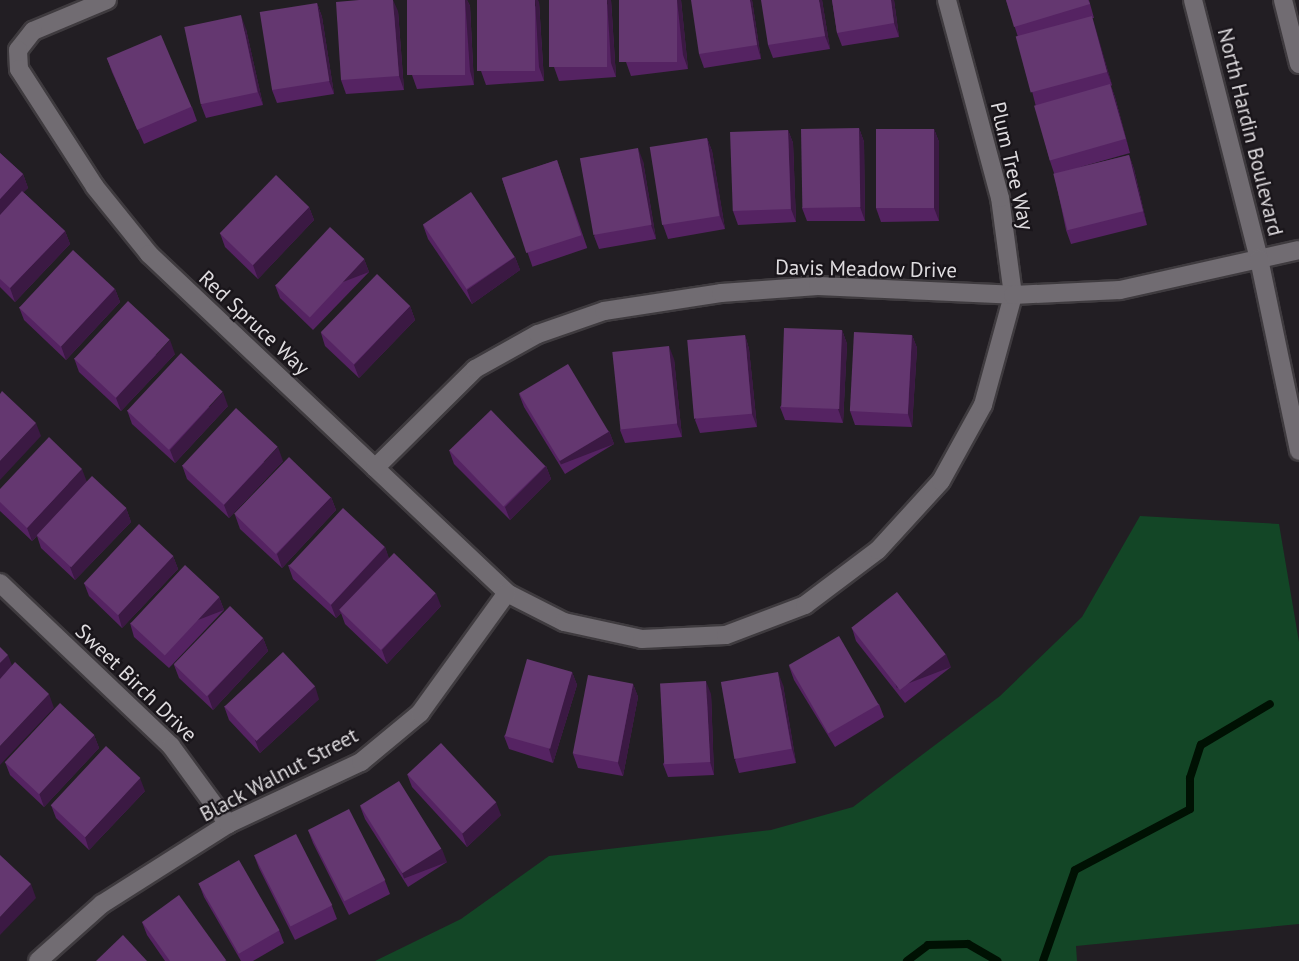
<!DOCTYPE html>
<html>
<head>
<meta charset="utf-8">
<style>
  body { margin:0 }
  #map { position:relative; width:1299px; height:961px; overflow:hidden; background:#221e23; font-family:"PT Sans",sans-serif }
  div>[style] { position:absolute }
  .green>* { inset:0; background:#134626 }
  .stream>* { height:8px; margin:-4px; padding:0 4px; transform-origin:4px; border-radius:4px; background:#001103 }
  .roads { filter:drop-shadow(2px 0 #3f3b3f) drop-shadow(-2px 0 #3f3b3f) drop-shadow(0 2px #3f3b3f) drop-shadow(0 -2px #3f3b3f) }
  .street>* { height:18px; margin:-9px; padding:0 9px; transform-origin:9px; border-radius:9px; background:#716c72 }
  .secondary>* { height:18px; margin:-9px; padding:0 9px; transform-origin:9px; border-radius:9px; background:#716c72 }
  .wall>* { inset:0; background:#552362; transform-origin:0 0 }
  .shaded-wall>* { inset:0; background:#3b1943; transform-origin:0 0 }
  .building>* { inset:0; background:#643770; transform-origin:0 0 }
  span { translate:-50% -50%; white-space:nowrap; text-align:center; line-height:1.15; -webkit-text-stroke:4.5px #19151a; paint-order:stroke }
  .street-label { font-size:21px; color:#dfdcdf }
</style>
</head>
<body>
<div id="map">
  <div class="green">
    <i style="clip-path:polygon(1140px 516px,1279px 524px,1299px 642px,1299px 924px,1076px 946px,1077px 961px,375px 961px,461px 919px,549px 856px,771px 830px,853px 807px,1000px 696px,1082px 617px)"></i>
  </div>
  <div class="stream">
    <i style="left:907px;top:961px;width:26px;rotate:-37deg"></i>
    <i style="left:928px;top:945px;width:40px;rotate:-1.4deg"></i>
    <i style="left:968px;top:944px;width:34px;rotate:30deg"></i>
    <i style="left:1043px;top:961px;width:96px;rotate:-70.6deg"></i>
    <i style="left:1075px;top:870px;width:130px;rotate:-27.9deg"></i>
    <i style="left:1190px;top:809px;width:31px;rotate:-90deg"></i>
    <i style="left:1190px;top:778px;width:35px;rotate:-72deg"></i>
    <i style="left:1201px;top:745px;width:80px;rotate:-30.7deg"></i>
  </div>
  <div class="roads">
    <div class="street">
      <i style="left:107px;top:0;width:80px;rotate:157.3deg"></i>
      <i style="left:33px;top:31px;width:24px;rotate:128deg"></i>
      <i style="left:18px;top:50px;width:19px;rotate:87deg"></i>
      <i style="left:19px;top:69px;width:140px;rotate:57.2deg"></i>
      <i style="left:95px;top:187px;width:86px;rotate:51.1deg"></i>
      <i style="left:149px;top:254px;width:493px;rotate:43.4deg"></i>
      <i style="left:507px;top:593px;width:64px;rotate:27deg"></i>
      <i style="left:564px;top:622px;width:80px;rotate:12.3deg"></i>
      <i style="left:642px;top:639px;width:84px;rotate:-2.7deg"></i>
      <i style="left:726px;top:635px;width:85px;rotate:-20.8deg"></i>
      <i style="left:805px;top:605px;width:91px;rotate:-37deg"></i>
      <i style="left:878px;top:550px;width:93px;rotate:-47.6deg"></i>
      <i style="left:941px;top:481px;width:87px;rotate:-61.1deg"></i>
      <i style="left:983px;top:405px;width:114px;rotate:-74.7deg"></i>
      <i style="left:1013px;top:295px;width:98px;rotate:-97.6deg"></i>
      <i style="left:1000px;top:198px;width:205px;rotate:-105deg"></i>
      <i style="left:375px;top:468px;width:141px;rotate:-44.7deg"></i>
      <i style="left:475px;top:369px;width:72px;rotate:-29.1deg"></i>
      <i style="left:538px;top:334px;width:70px;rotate:-19.2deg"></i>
      <i style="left:604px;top:311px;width:118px;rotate:-8.7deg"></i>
      <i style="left:721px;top:293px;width:97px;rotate:-4.1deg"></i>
      <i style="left:818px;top:286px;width:195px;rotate:2.6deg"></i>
      <i style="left:1013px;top:295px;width:107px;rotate:-2.7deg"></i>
      <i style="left:1120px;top:290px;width:183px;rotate:-12.6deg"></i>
      <i style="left:0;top:583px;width:236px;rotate:43.6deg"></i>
      <i style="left:171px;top:746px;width:97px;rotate:53.8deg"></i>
      <i style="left:38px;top:961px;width:86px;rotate:-41.7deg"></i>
      <i style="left:102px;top:904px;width:149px;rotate:-32.4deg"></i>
      <i style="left:228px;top:824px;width:147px;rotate:-25deg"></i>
      <i style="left:361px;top:762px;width:77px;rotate:-39.7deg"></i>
      <i style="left:420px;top:713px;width:148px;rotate:-54.1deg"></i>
    </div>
    <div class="secondary">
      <i style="left:1193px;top:0;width:267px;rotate:75.7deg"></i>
      <i style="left:1259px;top:259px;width:196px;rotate:78.2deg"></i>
      <i style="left:1283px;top:0;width:66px;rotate:76deg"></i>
    </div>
  </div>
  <div class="wall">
    <i style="clip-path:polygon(407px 0,467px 0,470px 6px,474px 85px,417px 89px,412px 75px)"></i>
    <i style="clip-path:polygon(611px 0,616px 77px,559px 81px,554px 67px)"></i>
    <i style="clip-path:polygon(619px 0,681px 0,688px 69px,631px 76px,626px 62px)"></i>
    <i style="clip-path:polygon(752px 0,761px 59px,704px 68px,699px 54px)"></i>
    <i style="clip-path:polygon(822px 0,830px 49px,773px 58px,768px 45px)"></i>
    <i style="clip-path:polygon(832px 0,894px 0,899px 37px,842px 46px,837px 33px)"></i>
    <i style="clip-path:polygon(1006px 0,1089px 0,1094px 18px,1092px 18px,1112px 85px,1111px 86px,1115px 97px,1130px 153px,1077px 168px,1129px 155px,1134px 169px,1147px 225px,1071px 244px,1066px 230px,1054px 173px,1050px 161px,1018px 37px)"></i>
    <i style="clip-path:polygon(539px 2px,544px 81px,486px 85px,481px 71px)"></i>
    <i style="clip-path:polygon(317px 3px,322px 17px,334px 94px,277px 103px,272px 90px)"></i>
    <i style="clip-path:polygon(398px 11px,404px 90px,346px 94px,341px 80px)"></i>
    <i style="clip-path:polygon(246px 29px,263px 105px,206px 118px,201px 105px)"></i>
    <i style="clip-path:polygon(107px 58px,192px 107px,197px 121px,144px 144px,112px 72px)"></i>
    <i style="clip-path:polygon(859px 128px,864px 142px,865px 221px,807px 221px,802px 208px)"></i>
    <i style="clip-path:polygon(934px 129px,939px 142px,939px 221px,881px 222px,876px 208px)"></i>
    <i style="clip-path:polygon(788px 130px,793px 143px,796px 222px,738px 225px,733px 211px)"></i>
    <i style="clip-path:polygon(707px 138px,712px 151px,725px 229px,668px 239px,663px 225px)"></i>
    <i style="clip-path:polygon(0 153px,23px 174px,28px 188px,23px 192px,65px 231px,70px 244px,15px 302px,0 287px)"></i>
    <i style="left:557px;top:160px;width:93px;height:58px;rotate:71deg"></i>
    <i style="clip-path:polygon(643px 161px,656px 239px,599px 249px,594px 236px)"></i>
    <i style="clip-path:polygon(309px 207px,314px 220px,258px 279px,225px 247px,220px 233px)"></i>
    <i style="clip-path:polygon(423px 225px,515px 257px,520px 270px,472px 304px,428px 239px)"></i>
    <i style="clip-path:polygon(364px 259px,369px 272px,313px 330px,280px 298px,275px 285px)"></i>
    <i style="clip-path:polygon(115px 289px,120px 302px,66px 360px,24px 320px,19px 307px)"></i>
    <i style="clip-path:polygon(410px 306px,415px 320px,359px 378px,325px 346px,321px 333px)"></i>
    <i style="clip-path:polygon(842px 330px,847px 344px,843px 423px,785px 420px,780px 407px)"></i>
    <i style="clip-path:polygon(745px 335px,749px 349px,757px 427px,700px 433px,695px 420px)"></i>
    <i style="clip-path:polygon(912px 335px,917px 348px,912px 427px,855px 425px,850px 411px)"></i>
    <i style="clip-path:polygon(175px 354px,121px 411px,79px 372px,74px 358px)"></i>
    <i style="clip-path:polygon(674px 359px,682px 437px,625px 443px,620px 430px)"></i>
    <i style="clip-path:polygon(519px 394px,609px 431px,614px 444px,565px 474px,524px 407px)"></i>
    <i style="clip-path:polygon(228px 406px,175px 463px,132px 424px,127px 410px)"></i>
    <i style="clip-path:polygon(449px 450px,546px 466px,551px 479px,510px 520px,454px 464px)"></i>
    <i style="clip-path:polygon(283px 461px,229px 518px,187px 479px,182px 465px)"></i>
    <i style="clip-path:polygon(87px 482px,126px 508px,131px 522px,75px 580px,41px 548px,37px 536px,32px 541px,0 511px,0 489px)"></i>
    <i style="clip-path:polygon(331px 497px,336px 510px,282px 568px,240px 529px,235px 515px)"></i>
    <i style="clip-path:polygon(385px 547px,389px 559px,441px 606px,387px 664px,345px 624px,341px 613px,336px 618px,293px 579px,288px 565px)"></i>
    <i style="clip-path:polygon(173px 556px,178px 569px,122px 628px,89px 596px,84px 583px)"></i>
    <i style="clip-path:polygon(219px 597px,224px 610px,169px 668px,134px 637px,130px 623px)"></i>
    <i style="clip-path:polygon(852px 628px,951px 667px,905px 703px,856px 641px)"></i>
    <i style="clip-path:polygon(263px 638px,268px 651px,213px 710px,179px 678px,174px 665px)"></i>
    <i style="clip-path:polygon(789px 666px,879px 704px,884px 717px,835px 747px,794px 680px)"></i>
    <i style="clip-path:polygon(572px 672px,577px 685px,553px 763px,509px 749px,504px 736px)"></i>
    <i style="clip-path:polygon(633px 684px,638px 697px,623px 776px,578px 768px,573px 754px)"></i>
    <i style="clip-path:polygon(783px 685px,796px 763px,739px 773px,735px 760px)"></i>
    <i style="clip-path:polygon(711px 694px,714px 775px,668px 777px,663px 764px)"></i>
    <i style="clip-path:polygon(319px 699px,260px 753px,229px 720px,224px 706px)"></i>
    <i style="clip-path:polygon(94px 735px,99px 748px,44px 807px,10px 775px,5px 762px)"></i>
    <i style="clip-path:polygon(407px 774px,501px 815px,467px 847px,412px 787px)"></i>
    <i style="clip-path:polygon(145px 791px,89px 850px,56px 818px,51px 805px)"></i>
    <i style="clip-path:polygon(360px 806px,447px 862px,408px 887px,365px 819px)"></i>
    <i style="clip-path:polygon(308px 830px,385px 881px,390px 894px,349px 915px,313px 843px)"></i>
    <i style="clip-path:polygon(254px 855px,332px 906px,337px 919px,295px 940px,259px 868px)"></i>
    <i style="clip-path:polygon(199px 884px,279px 930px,284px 943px,253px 961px,241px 961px,204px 897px)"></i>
    <i style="clip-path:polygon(142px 922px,227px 961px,165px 961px,147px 935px)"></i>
  </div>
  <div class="shaded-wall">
    <i style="clip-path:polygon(393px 0,398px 11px,404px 90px,399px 76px)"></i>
    <i style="clip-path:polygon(465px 0,467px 0,470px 6px,474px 85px,470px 71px)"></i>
    <i style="clip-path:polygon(535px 0,538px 0,539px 2px,544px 81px,539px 67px)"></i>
    <i style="clip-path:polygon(607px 0,611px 0,616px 77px,611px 63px)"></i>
    <i style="clip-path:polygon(677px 0,681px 0,688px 69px,683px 55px)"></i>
    <i style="clip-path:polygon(750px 0,752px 0,761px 59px,757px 45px)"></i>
    <i style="clip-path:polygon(819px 0,822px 0,830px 49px,825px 36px)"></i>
    <i style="clip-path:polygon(891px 0,894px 0,899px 37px,894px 23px)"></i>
    <i style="clip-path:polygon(317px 3px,322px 17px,334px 94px,329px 81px)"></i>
    <i style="clip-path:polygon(241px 15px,246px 29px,263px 105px,258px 92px)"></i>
    <i style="clip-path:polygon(1092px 16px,1096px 29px,1112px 85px,1107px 72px)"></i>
    <i style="clip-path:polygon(1110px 84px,1115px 97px,1130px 153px,1126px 139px)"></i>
    <i style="clip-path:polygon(859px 128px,864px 142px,865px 221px,860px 207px)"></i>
    <i style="clip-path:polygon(934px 129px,939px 142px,939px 221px,934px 208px)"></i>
    <i style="clip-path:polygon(788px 130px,793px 143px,796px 222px,791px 209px)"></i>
    <i style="clip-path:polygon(707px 138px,712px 151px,725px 229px,720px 216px)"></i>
    <i style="clip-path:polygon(638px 148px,643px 161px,656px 239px,651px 225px)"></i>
    <i style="clip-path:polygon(1129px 155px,1134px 169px,1147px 225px,1143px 211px)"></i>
    <i style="clip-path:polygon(23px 174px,28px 188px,0 217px,0 199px)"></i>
    <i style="clip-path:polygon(309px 207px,314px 220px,258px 279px,253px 265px)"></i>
    <i style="clip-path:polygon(65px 231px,70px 244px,15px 302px,10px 288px)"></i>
    <i style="clip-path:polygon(515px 257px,520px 270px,472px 304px,467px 290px)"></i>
    <i style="left:364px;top:259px;width:14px;height:81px;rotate:69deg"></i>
    <i style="clip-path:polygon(115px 289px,120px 302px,66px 360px,61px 346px)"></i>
    <i style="clip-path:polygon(410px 306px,415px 320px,359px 378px,354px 365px)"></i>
    <i style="clip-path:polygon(842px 330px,847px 344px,843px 423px,838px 409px)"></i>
    <i style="clip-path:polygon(745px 335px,749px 349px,757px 427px,752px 414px)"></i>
    <i style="clip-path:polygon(912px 335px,917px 348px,912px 427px,908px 414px)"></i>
    <i style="clip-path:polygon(170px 340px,175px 354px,121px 411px,116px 398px)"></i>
    <i style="clip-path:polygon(669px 346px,674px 359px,682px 437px,677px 424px)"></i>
    <i style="clip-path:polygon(223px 392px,228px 406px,175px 463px,170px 450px)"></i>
    <i style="clip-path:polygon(36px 423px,41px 436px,0 480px,0 461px)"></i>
    <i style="left:609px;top:431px;width:14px;height:57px;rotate:69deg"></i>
    <i style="clip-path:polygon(278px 447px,283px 461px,229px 518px,224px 505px)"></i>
    <i style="clip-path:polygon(546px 466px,551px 479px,510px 520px,505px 507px)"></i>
    <i style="clip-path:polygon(82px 469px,87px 482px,32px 541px,27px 528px)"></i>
    <i style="clip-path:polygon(331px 497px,336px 510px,282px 568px,277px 554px)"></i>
    <i style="clip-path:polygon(126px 508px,131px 522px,75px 580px,70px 567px)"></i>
    <i style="clip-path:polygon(385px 547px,390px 561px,340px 611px,341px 613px,336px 618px,331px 605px)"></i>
    <i style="clip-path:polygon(173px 556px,178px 569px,122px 628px,118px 614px)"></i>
    <i style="clip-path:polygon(436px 593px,441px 606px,387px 664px,382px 650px)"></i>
    <i style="left:219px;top:597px;width:14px;height:80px;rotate:69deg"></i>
    <i style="clip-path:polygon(263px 638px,268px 651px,213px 710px,208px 696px)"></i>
    <i style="left:946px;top:654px;width:14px;height:58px;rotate:69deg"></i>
    <i style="clip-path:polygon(8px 655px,13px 668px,0 682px,0 663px)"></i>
    <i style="clip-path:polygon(572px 672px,577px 685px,553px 763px,549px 749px)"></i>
    <i style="clip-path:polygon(778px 672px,783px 685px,796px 763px,792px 749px)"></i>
    <i style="clip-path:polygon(706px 681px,711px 694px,714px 775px,710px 762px)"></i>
    <i style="clip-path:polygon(633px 684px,638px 697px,623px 776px,618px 763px)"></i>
    <i style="clip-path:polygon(315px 686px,319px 699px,260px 753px,255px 740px)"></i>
    <i style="clip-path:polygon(49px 694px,54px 708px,0 765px,0 746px)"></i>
    <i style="clip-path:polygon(94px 735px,99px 748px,44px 807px,39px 793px)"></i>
    <i style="clip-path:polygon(140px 778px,145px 791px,89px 850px,85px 837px)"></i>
    <i style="clip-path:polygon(496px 802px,501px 815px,467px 847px,462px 833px)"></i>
    <i style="left:442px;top:849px;width:14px;height:46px;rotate:69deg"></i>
    <i style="clip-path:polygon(31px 884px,36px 898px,0 935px,0 917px)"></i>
  </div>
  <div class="building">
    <i style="clip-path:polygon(359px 0,393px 0,399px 76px,341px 80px,336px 2px)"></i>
    <i style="left:407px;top:0;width:58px;height:75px"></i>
    <i style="left:477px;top:0;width:58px;height:71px"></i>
    <i style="left:549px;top:0;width:58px;height:67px"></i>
    <i style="left:619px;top:0;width:58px;height:62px"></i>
    <i style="clip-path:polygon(691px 0,750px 0,757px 45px,699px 54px)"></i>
    <i style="clip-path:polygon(761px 0,819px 0,825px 36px,768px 45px)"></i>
    <i style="clip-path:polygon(832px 0,891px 0,894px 23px,837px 33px)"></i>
    <i style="clip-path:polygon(1006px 0,1088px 0,1090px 4px,1014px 27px)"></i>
    <i style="left:317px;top:3px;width:79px;height:58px;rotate:81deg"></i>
    <i style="left:241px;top:15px;width:79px;height:58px;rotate:78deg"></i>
    <i style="left:1092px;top:16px;width:58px;height:79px;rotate:75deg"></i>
    <i style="left:161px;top:35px;width:78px;height:59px;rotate:67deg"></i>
    <i style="left:1110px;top:84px;width:57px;height:79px;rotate:74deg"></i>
    <i style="left:859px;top:128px;width:79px;height:58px;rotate:89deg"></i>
    <i style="left:876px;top:129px;width:58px;height:79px"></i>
    <i style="left:788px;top:130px;width:79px;height:58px;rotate:88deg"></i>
    <i style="left:707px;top:138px;width:79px;height:58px;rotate:81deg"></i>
    <i style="left:638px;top:148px;width:78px;height:59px;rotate:80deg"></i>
    <i style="clip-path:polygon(0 153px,23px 174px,0 199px)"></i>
    <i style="left:1129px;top:155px;width:58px;height:78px;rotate:76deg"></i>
    <i style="left:557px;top:160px;width:79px;height:58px;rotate:72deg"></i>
    <i style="left:276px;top:175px;width:46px;height:81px;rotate:44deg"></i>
    <i style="clip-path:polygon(22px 191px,65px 231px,10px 288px,0 279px,0 215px)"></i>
    <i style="left:471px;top:192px;width:78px;height:58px;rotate:56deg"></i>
    <i style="left:330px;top:227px;width:47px;height:80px;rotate:43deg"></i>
    <i style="left:73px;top:250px;width:57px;height:79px;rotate:43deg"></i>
    <i style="left:377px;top:274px;width:46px;height:81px;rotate:44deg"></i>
    <i style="left:128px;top:301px;width:57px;height:79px;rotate:43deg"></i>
    <i style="left:784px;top:328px;width:58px;height:79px;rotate:2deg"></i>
    <i style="left:854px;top:332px;width:58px;height:79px;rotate:3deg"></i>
    <i style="left:745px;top:335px;width:79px;height:58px;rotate:85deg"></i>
    <i style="left:669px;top:346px;width:78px;height:57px;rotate:84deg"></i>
    <i style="left:181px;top:353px;width:57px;height:79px;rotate:43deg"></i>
    <i style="left:568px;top:364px;width:79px;height:57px;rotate:59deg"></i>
    <i style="clip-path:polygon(2px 391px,36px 423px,0 461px,0 394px)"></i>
    <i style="left:236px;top:408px;width:57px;height:79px;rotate:43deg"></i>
    <i style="left:491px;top:410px;width:78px;height:58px;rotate:46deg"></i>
    <i style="clip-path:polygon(49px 437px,82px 469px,27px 528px,0 502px,0 489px)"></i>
    <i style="left:289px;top:457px;width:58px;height:79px;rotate:44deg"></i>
    <i style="left:92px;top:476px;width:47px;height:81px;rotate:43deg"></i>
    <i style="left:343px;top:508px;width:57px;height:79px;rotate:43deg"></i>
    <i style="left:139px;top:524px;width:47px;height:81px;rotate:43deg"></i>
    <i style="left:394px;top:553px;width:58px;height:79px;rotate:44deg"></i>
    <i style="left:185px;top:565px;width:47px;height:80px;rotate:43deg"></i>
    <i style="left:897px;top:592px;width:79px;height:58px;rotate:52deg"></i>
    <i style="left:230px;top:606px;width:46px;height:81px;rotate:44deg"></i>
    <i style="left:839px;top:636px;width:79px;height:58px;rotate:60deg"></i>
    <i style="clip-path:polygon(0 647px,8px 655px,0 663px)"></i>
    <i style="left:283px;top:652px;width:47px;height:80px;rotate:47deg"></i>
    <i style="left:527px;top:659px;width:47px;height:80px;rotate:16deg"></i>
    <i style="clip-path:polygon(15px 662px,49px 694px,0 746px,0 679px)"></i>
    <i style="left:778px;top:672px;width:78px;height:58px;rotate:80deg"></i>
    <i style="left:588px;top:675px;width:46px;height:80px;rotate:11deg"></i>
    <i style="left:706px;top:681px;width:81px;height:46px;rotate:87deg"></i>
    <i style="left:60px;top:703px;width:47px;height:81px;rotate:43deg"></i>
    <i style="left:441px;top:743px;width:81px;height:46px;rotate:47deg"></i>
    <i style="left:106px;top:746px;width:47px;height:81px;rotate:43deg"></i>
    <i style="left:399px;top:781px;width:80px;height:46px;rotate:58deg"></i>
    <i style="left:349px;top:809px;width:80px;height:46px;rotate:63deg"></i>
    <i style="left:296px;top:834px;width:80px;height:47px;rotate:63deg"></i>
    <i style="clip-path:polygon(0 855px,31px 884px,0 917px)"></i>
    <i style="left:239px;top:860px;width:81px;height:47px;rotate:60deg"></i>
    <i style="clip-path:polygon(179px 895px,226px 960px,225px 961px,170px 961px,142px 922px)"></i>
    <i style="clip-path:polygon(123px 935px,147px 961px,96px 961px)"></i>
  </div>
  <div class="street-label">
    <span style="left:1250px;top:132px;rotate:76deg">North Hardin Boulevard</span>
    <span style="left:1012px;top:166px;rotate:77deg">Plum Tree Way</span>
    <span style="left:866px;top:269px;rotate:1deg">Davis Meadow Drive</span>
    <span style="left:254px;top:323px;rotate:43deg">Red Spruce Way</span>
    <span style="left:136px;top:683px;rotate:44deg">Sweet Birch Drive</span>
    <span style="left:279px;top:775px;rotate:-28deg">Black Walnut Street</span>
  </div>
</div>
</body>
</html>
